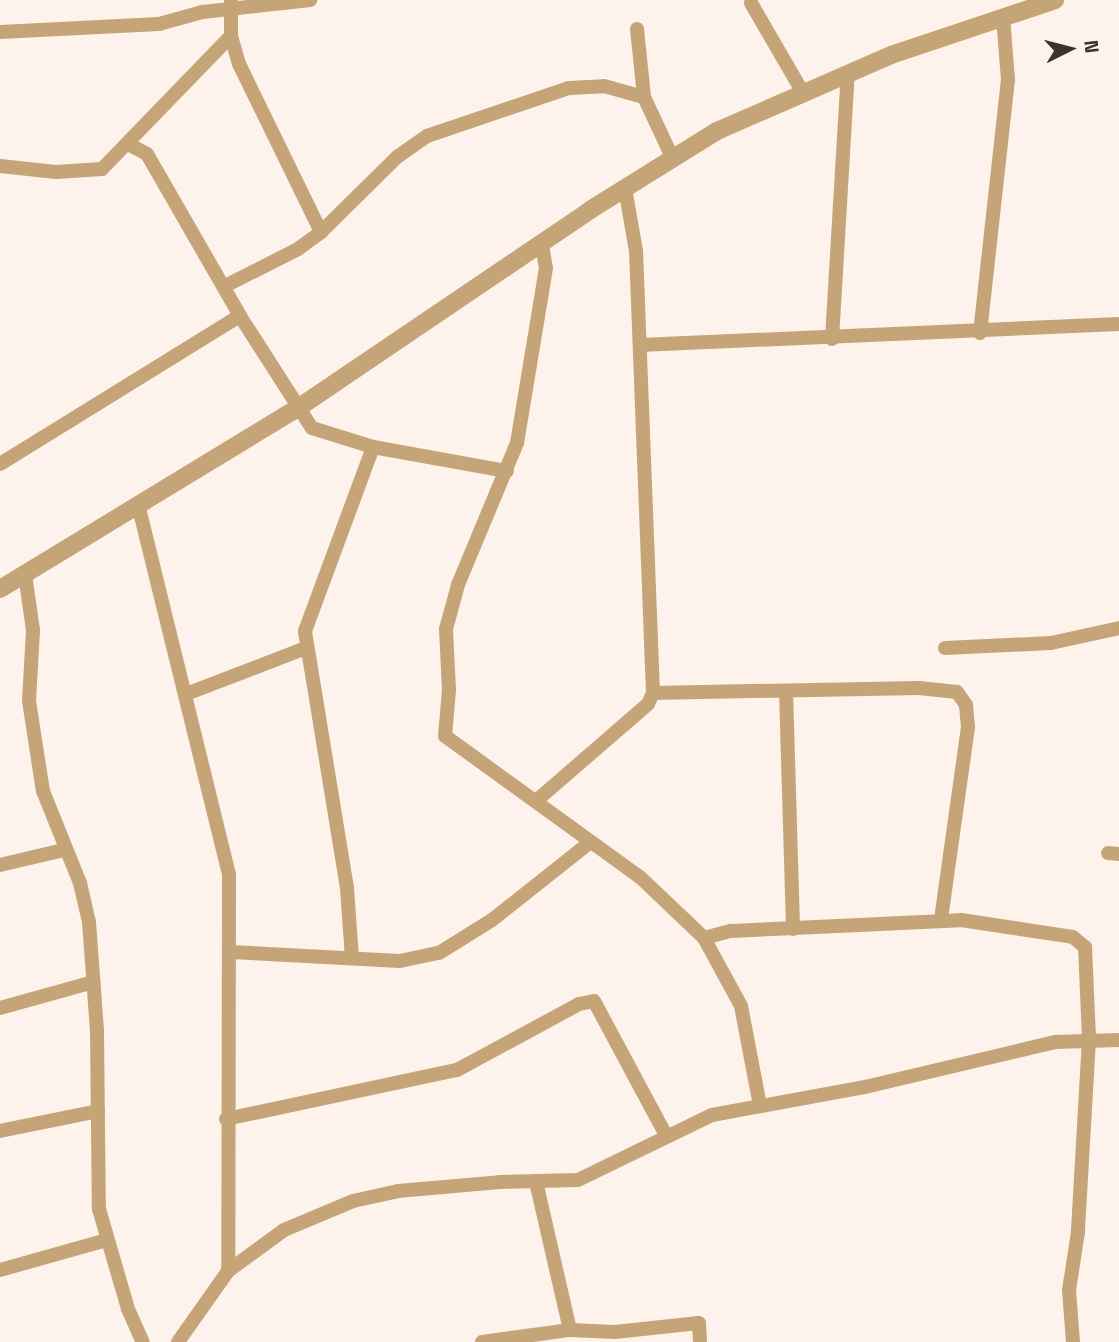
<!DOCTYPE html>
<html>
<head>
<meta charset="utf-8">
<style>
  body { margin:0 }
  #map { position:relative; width:1119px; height:1342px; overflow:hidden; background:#fdf2ec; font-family:"Space Grotesk",sans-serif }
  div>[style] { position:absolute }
  .minor>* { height:14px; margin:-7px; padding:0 7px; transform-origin:7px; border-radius:7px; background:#c5a577 }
  .tertiary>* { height:18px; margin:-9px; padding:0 9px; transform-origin:9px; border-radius:9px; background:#c5a577 }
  span { translate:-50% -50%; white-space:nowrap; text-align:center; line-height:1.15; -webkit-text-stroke:7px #fdf2ec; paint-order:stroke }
  .north { position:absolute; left:1035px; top:14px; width:70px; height:70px; -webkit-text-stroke:5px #fdf2ec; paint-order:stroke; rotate:84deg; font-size:19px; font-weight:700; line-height:28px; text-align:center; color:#39322f }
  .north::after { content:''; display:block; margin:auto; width:24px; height:32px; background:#39322f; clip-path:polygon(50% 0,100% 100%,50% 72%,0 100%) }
</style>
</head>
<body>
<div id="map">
  <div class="minor">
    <i style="left:751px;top:3px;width:102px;rotate:59.9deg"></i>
    <i style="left:637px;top:29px;width:68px;rotate:84.1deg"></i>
    <i style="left:0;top:32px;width:159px;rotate:-2.9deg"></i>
    <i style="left:159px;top:24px;width:46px;rotate:-15.3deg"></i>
    <i style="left:203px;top:12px;width:108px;rotate:-6.4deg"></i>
    <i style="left:130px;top:145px;width:19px;rotate:28deg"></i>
    <i style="left:147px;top:154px;width:187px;rotate:60.1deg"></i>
    <i style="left:240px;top:316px;width:133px;rotate:57.3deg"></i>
    <i style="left:312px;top:428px;width:64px;rotate:17.3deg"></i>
    <i style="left:373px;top:447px;width:136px;rotate:10.2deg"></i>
    <i style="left:0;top:166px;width:56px;rotate:6.1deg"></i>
    <i style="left:56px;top:172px;width:46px;rotate:-3.7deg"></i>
    <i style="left:102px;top:169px;width:185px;rotate:-45.9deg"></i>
    <i style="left:321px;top:232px;width:107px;rotate:-44.6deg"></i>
    <i style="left:397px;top:157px;width:37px;rotate:-35deg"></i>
    <i style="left:427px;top:136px;width:150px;rotate:-18.7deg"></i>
    <i style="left:569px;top:88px;width:35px;rotate:-3deg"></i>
    <i style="left:604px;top:86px;width:41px;rotate:15.4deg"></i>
    <i style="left:644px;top:97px;width:66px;rotate:65deg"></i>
    <i style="left:542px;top:244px;width:24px;rotate:81deg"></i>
    <i style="left:546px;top:268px;width:177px;rotate:99.4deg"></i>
    <i style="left:517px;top:443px;width:154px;rotate:112.6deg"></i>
    <i style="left:458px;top:585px;width:46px;rotate:105.3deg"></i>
    <i style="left:446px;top:629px;width:61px;rotate:87.2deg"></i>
    <i style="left:449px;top:690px;width:46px;rotate:95deg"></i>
    <i style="left:445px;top:736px;width:241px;rotate:35.9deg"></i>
    <i style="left:640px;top:877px;width:88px;rotate:43.6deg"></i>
    <i style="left:704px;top:938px;width:77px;rotate:61.4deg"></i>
    <i style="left:741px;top:1006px;width:102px;rotate:79.2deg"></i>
    <i style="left:225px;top:286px;width:82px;rotate:-26.9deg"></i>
    <i style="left:298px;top:249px;width:29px;rotate:-36deg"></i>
    <i style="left:321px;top:232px;width:187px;rotate:-116deg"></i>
    <i style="left:239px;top:64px;width:29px;rotate:-106deg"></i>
    <i style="left:231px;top:36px;width:36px;rotate:-90deg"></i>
    <i style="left:980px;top:333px;width:255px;rotate:-83.7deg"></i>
    <i style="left:1008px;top:80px;width:64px;rotate:-94.5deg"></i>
    <i style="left:832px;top:339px;width:266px;rotate:-86.6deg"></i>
    <i style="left:640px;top:345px;width:479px;rotate:-2.5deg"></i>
    <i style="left:0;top:464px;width:282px;rotate:-31.7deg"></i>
    <i style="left:139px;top:508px;width:377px;rotate:76.2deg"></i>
    <i style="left:229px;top:874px;width:397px;rotate:90.1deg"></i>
    <i style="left:25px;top:574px;width:57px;rotate:81.9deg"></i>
    <i style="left:33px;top:630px;width:71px;rotate:93.2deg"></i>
    <i style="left:29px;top:701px;width:91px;rotate:81.2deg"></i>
    <i style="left:43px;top:791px;width:99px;rotate:68.1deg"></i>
    <i style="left:80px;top:883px;width:40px;rotate:77deg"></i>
    <i style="left:89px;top:922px;width:109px;rotate:85.8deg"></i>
    <i style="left:97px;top:1031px;width:178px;rotate:89.4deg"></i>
    <i style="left:99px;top:1209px;width:104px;rotate:73.8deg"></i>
    <i style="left:128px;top:1309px;width:36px;rotate:66deg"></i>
    <i style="left:945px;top:648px;width:106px;rotate:-2.7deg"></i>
    <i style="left:1051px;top:643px;width:70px;rotate:-12.4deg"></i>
    <i style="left:786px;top:691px;width:238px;rotate:88.3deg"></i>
    <i style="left:653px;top:693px;width:266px;rotate:-1.1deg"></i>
    <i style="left:919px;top:688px;width:38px;rotate:6deg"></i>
    <i style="left:957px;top:692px;width:16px;rotate:55deg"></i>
    <i style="left:966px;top:705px;width:22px;rotate:85deg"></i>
    <i style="left:968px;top:727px;width:195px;rotate:98deg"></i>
    <i style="left:186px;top:694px;width:129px;rotate:-21deg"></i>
    <i style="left:536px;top:801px;width:148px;rotate:-40.9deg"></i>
    <i style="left:648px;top:704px;width:12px;rotate:-66deg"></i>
    <i style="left:653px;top:693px;width:442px;rotate:-92.2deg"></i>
    <i style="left:636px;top:251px;width:64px;rotate:-99.9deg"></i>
    <i style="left:1108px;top:853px;width:11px;rotate:5deg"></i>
    <i style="left:0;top:865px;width:66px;rotate:-13.2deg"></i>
    <i style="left:704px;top:938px;width:28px;rotate:-15deg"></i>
    <i style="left:731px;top:931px;width:230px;rotate:-2.7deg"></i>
    <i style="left:961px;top:920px;width:113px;rotate:8.6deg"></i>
    <i style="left:1073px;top:937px;width:16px;rotate:40deg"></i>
    <i style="left:1085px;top:947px;width:92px;rotate:87.5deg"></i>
    <i style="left:1089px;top:1039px;width:193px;rotate:93.3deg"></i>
    <i style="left:1078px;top:1232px;width:59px;rotate:98.8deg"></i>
    <i style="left:1069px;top:1290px;width:52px;rotate:85.6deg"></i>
    <i style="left:230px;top:952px;width:170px;rotate:3deg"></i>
    <i style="left:400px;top:961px;width:40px;rotate:-12deg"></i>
    <i style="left:439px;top:953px;width:62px;rotate:-31.9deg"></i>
    <i style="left:492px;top:920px;width:124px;rotate:-38.4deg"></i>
    <i style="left:352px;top:958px;width:70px;rotate:-94.1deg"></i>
    <i style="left:347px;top:888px;width:260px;rotate:-99.3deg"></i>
    <i style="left:305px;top:631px;width:196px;rotate:-69.7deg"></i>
    <i style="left:0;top:1008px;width:97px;rotate:-15.6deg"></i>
    <i style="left:226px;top:1119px;width:236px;rotate:-12deg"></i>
    <i style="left:457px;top:1070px;width:139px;rotate:-28.4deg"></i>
    <i style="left:579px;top:1004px;width:15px;rotate:-11deg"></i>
    <i style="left:594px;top:1001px;width:152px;rotate:61.8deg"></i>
    <i style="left:0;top:1131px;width:100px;rotate:-11.5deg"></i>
    <i style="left:0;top:1270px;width:111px;rotate:-15.7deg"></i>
    <i style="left:570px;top:1330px;width:45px;rotate:2.5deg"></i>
    <i style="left:615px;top:1332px;width:84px;rotate:-6.1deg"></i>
    <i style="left:699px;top:1323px;width:19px;rotate:87deg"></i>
    <i style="left:178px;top:1342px;width:87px;rotate:-54.8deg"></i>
    <i style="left:228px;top:1271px;width:69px;rotate:-36.2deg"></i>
    <i style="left:284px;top:1230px;width:75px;rotate:-22.8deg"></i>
    <i style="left:353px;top:1201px;width:46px;rotate:-12.5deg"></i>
    <i style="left:398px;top:1191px;width:102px;rotate:-5deg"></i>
    <i style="left:500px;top:1182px;width:78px;rotate:-1.5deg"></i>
    <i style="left:578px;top:1180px;width:149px;rotate:-25.9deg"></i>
    <i style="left:712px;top:1115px;width:156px;rotate:-10.4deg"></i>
    <i style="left:865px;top:1087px;width:196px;rotate:-13.3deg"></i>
    <i style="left:1056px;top:1042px;width:63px;rotate:-1.8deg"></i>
    <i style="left:482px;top:1342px;width:89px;rotate:-7.8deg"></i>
    <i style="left:570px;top:1330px;width:153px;rotate:-102.9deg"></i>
  </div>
  <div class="tertiary">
    <i style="left:0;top:589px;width:349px;rotate:-31.3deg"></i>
    <i style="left:298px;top:408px;width:353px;rotate:-34.1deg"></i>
    <i style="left:590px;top:210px;width:150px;rotate:-31.9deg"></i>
    <i style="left:717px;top:131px;width:190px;rotate:-23.6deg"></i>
    <i style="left:891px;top:55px;width:173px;rotate:-18.5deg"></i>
  </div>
  <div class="north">N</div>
</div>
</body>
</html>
